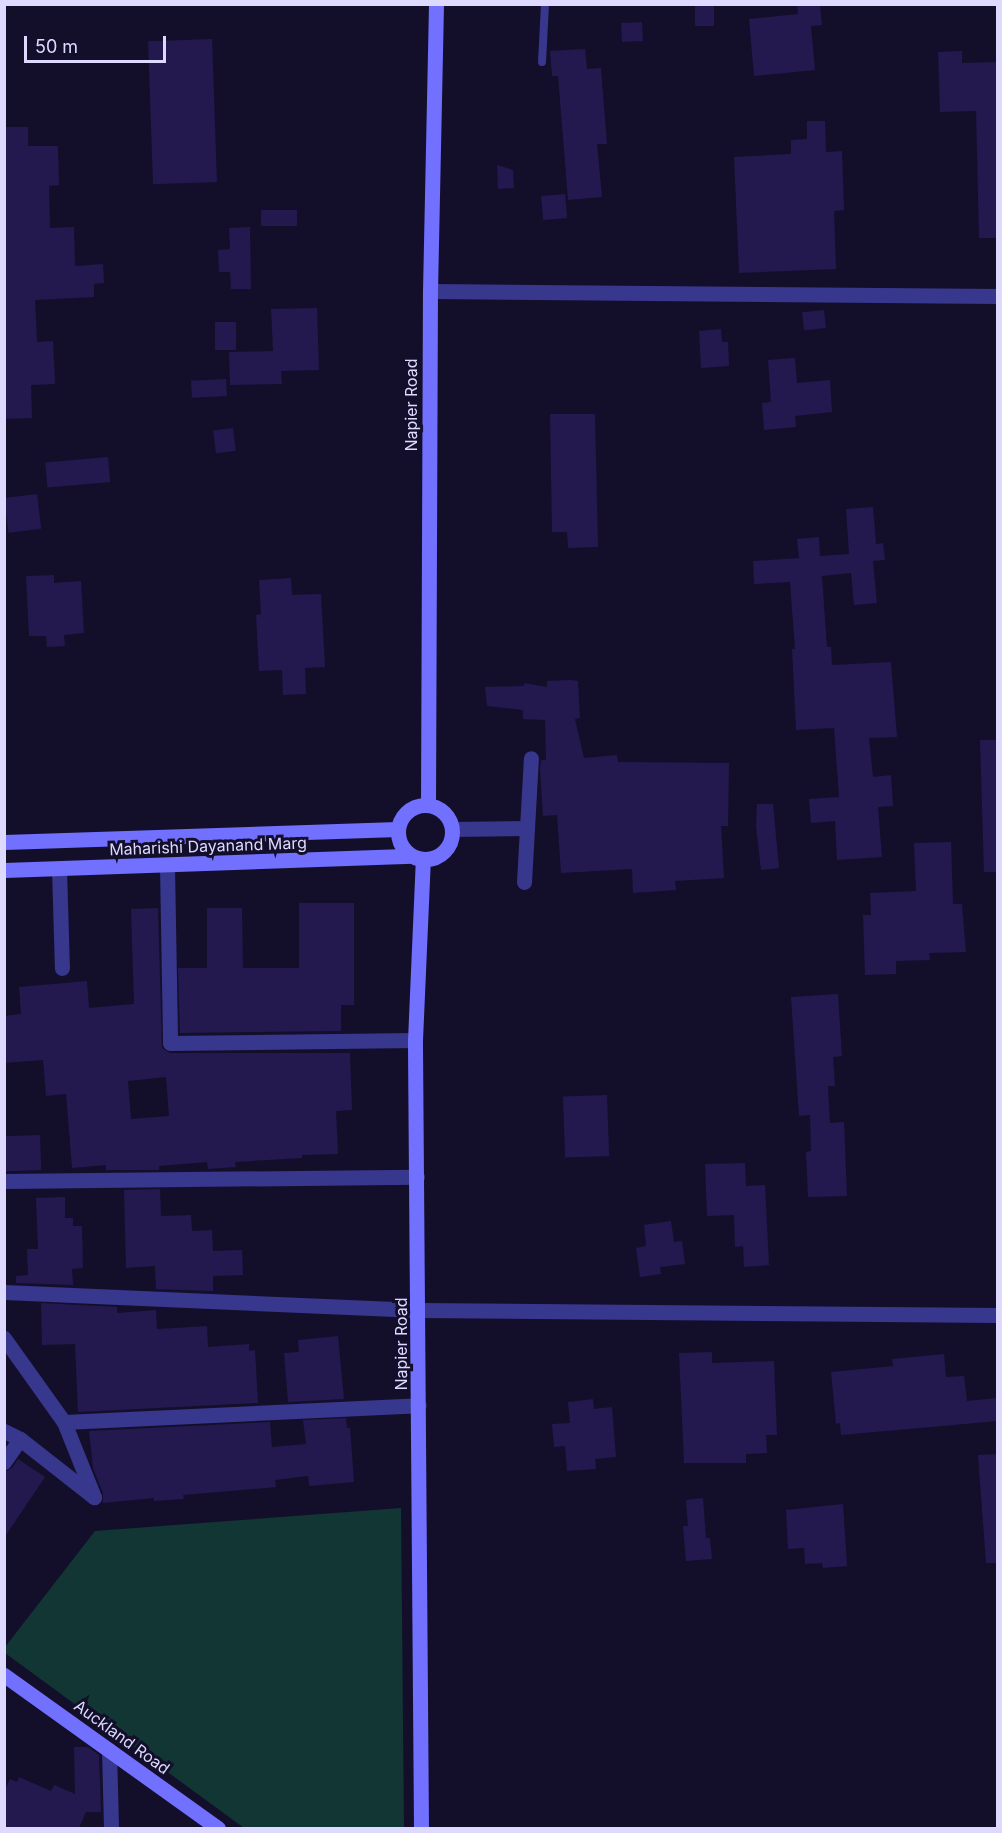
<!DOCTYPE html>
<html>
<head>
<meta charset="utf-8">
<style>
  body { margin:0 }
  #map { position:relative; width:1002px; height:1833px; overflow:hidden; background:#130f2b; font-family:Inter,sans-serif }
  div>[style] { position:absolute }
  .green>* { inset:0; background:#113634 }
  .building>* { inset:0; background:#23194e; transform-origin:0 0 }
  .lane>* { height:8px; margin:-4px; padding:0 4px; transform-origin:4px; border-radius:4px; background:#38378e }
  .street>* { height:15px; margin:-7.5px; padding:0 7.5px; transform-origin:7.5px; border-radius:7.5px; background:#38378e }
  .secondary>* { height:15px; margin:-7.5px; padding:0 7.5px; transform-origin:7.5px; border-radius:7.5px; background:#7170ff }
  .secondary>.ring { margin:-7.5px; padding:0; box-sizing:content-box; background:none; border:15px solid #7170ff; border-radius:50% }
  span { translate:-50% -50%; white-space:nowrap; text-align:center; line-height:1.15; -webkit-text-stroke:6px #130f2b; paint-order:stroke }
  .street-label { font-size:16px; color:#ddd9ff }
  .frame { position:absolute; inset:0; border:6px solid #ddd9ff; pointer-events:none }
  .scale { position:absolute; left:24px; top:36px; width:142px; height:27px; box-sizing:border-box; border:3px solid #ddd9ff; border-top:0; padding-left:8px; font-size:18px; line-height:21px; white-space:nowrap; color:#ddd9ff; -webkit-text-stroke:4px #130f2b; paint-order:stroke }
</style>
</head>
<body>
<div id="map">
  <div class="green">
    <i style="clip-path:polygon(401px 1508px,404px 1828px,244px 1828px,5px 1653px,5px 1647px,95px 1531px)"></i>
  </div>
  <div class="building">
    <i style="left:695px;top:4px;width:19px;height:22px"></i>
    <i style="clip-path:polygon(797px 4px,820px 4px,822px 25px,811px 26px,815px 70px,754px 76px,749px 19px,798px 14px)"></i>
    <i style="left:642px;top:22px;width:19px;height:21px;rotate:87deg"></i>
    <i style="left:212px;top:39px;width:143px;height:64px;rotate:88deg"></i>
    <i style="clip-path:polygon(585px 49px,587px 69px,601px 68px,607px 144px,597px 144px,602px 197px,568px 200px,558px 76px,552px 76px,550px 51px)"></i>
    <i style="clip-path:polygon(962px 51px,962px 63px,998px 62px,998px 238px,979px 238px,976px 111px,940px 112px,938px 52px)"></i>
    <i style="clip-path:polygon(807px 121px,825px 121px,826px 152px,842px 151px,844px 210px,834px 211px,836px 269px,739px 273px,734px 157px,791px 154px,791px 140px,807px 139px)"></i>
    <i style="clip-path:polygon(4px 127px,28px 127px,28px 146px,58px 146px,59px 185px,49px 186px,50px 228px,74px 227px,75px 266px,103px 264px,104px 283px,94px 284px,94px 297px,35px 300px,37px 342px,53px 341px,55px 384px,31px 385px,32px 418px,4px 419px)"></i>
    <i style="clip-path:polygon(497px 165px,513px 170px,514px 188px,498px 189px)"></i>
    <i style="left:565px;top:194px;width:24px;height:24px;rotate:85deg"></i>
    <i style="left:297px;top:210px;width:16px;height:36px;rotate:90deg"></i>
    <i style="clip-path:polygon(250px 227px,251px 289px,231px 289px,230px 272px,219px 272px,218px 250px,230px 249px,229px 228px)"></i>
    <i style="clip-path:polygon(317px 308px,319px 370px,281px 371px,282px 384px,230px 385px,229px 352px,273px 351px,271px 309px)"></i>
    <i style="left:824px;top:310px;width:18px;height:22px;rotate:84deg"></i>
    <i style="left:215px;top:322px;width:21px;height:28px"></i>
    <i style="clip-path:polygon(721px 329px,722px 342px,728px 342px,729px 366px,701px 368px,699px 331px)"></i>
    <i style="clip-path:polygon(795px 358px,797px 383px,830px 380px,832px 412px,795px 416px,796px 427px,764px 430px,762px 403px,771px 402px,768px 360px)"></i>
    <i style="left:226px;top:379px;width:17px;height:35px;rotate:87deg"></i>
    <i style="clip-path:polygon(550px 414px,595px 414px,598px 547px,568px 548px,567px 532px,552px 532px)"></i>
    <i style="left:233px;top:428px;width:23px;height:20px;rotate:83deg"></i>
    <i style="left:108px;top:457px;width:25px;height:63px;rotate:85deg"></i>
    <i style="left:37px;top:494px;width:35px;height:33px;rotate:83deg"></i>
    <i style="clip-path:polygon(873px 507px,876px 544px,883px 543px,885px 560px,873px 561px,877px 603px,854px 605px,851px 573px,822px 576px,827px 647px,831px 647px,832px 665px,891px 662px,897px 737px,869px 738px,873px 777px,891px 775px,893px 806px,878px 807px,882px 857px,837px 860px,835px 821px,811px 823px,809px 799px,839px 797px,834px 728px,796px 730px,792px 649px,795px 649px,790px 582px,754px 584px,753px 561px,799px 558px,797px 539px,819px 537px,820px 556px,849px 554px,846px 509px)"></i>
    <i style="clip-path:polygon(54px 575px,54px 583px,81px 581px,84px 633px,64px 635px,65px 646px,47px 647px,46px 636px,29px 636px,26px 576px)"></i>
    <i style="clip-path:polygon(291px 578px,292px 595px,321px 594px,325px 667px,305px 668px,306px 694px,283px 695px,282px 670px,259px 671px,256px 615px,261px 614px,259px 580px)"></i>
    <i style="clip-path:polygon(571px 680px,578px 681px,580px 718px,575px 719px,584px 758px,617px 755px,618px 762px,729px 763px,728px 826px,721px 826px,724px 878px,675px 881px,676px 890px,633px 893px,632px 869px,561px 873px,557px 815px,543px 816px,540px 768px,541px 760px,546px 760px,545px 720px,523px 719px,523px 710px,487px 706px,485px 687px,524px 686px,524px 683px,547px 687px,547px 681px)"></i>
    <i style="clip-path:polygon(980px 740px,998px 740px,998px 872px,984px 872px)"></i>
    <i style="clip-path:polygon(757px 804px,773px 804px,779px 868px,761px 870px,756px 826px)"></i>
    <i style="clip-path:polygon(951px 842px,953px 904px,962px 904px,966px 952px,929px 953px,930px 960px,896px 961px,896px 974px,865px 975px,863px 915px,871px 915px,870px 893px,916px 891px,914px 843px)"></i>
    <i style="clip-path:polygon(299px 903px,354px 903px,354px 1005px,341px 1005px,341px 1031px,180px 1033px,178px 968px,207px 968px,207px 908px,242px 908px,243px 968px,299px 968px)"></i>
    <i style="clip-path:polygon(evenodd,158px 908px,162px 1048px,170px 1053px,350px 1053px,352px 1110px,336px 1111px,338px 1154px,302px 1155px,302px 1158px,235px 1162px,236px 1167px,208px 1169px,207px 1162px,159px 1166px,159px 1170px,106px 1170px,106px 1165px,72px 1168px,66px 1094px,46px 1096px,43px 1060px,4px 1063px,4px 1016px,21px 1014px,19px 987px,87px 981px,89px 1008px,134px 1004px,131px 909px,158px 908px,166px 1077px,169px 1116px,131px 1119px,128px 1081px,166px 1077px)"></i>
    <i style="clip-path:polygon(838px 994px,842px 1056px,833px 1057px,835px 1086px,828px 1086px,830px 1123px,844px 1122px,847px 1196px,808px 1197px,806px 1152px,811px 1151px,810px 1115px,799px 1116px,791px 997px)"></i>
    <i style="left:607px;top:1095px;width:61px;height:44px;rotate:88deg"></i>
    <i style="left:40px;top:1135px;width:35px;height:36px;rotate:88deg"></i>
    <i style="clip-path:polygon(745px 1163px,746px 1186px,765px 1185px,769px 1265px,744px 1267px,743px 1246px,735px 1247px,734px 1215px,707px 1216px,705px 1164px)"></i>
    <i style="clip-path:polygon(160px 1189px,161px 1216px,191px 1215px,192px 1231px,212px 1230px,213px 1251px,242px 1250px,243px 1275px,213px 1276px,213px 1291px,156px 1289px,155px 1266px,126px 1268px,124px 1190px)"></i>
    <i style="clip-path:polygon(65px 1197px,65px 1218px,73px 1218px,73px 1226px,82px 1226px,83px 1268px,72px 1269px,73px 1285px,16px 1283px,16px 1276px,28px 1275px,27px 1249px,38px 1249px,36px 1198px)"></i>
    <i style="clip-path:polygon(671px 1221px,674px 1242px,682px 1241px,685px 1264px,660px 1267px,661px 1274px,640px 1277px,636px 1248px,646px 1246px,644px 1225px)"></i>
    <i style="clip-path:polygon(41px 1303px,117px 1307px,117px 1313px,156px 1310px,157px 1329px,207px 1326px,208px 1347px,249px 1344px,249px 1351px,255px 1350px,258px 1403px,78px 1412px,75px 1344px,42px 1345px)"></i>
    <i style="clip-path:polygon(338px 1336px,344px 1399px,288px 1402px,284px 1353px,299px 1352px,298px 1340px)"></i>
    <i style="clip-path:polygon(712px 1352px,712px 1363px,774px 1361px,777px 1435px,766px 1435px,767px 1453px,746px 1454px,746px 1463px,684px 1463px,679px 1353px)"></i>
    <i style="clip-path:polygon(944px 1354px,946px 1377px,964px 1376px,967px 1401px,998px 1398px,998px 1421px,841px 1435px,840px 1423px,836px 1424px,831px 1372px,893px 1366px,892px 1359px)"></i>
    <i style="clip-path:polygon(593px 1399px,594px 1409px,612px 1407px,616px 1457px,595px 1459px,596px 1469px,567px 1471px,565px 1446px,554px 1447px,552px 1424px,570px 1423px,568px 1402px)"></i>
    <i style="clip-path:polygon(346px 1418px,347px 1428px,350px 1428px,354px 1482px,309px 1486px,308px 1476px,275px 1480px,276px 1487px,183px 1495px,184px 1499px,154px 1501px,154px 1498px,103px 1503px,103px 1493px,93px 1468px,89px 1431px,270px 1422px,272px 1447px,306px 1444px,303px 1420px)"></i>
    <i style="clip-path:polygon(998px 1454px,998px 1563px,986px 1563px,978px 1455px)"></i>
    <i style="clip-path:polygon(18px 1459px,45px 1477px,4px 1538px,4px 1472px,12px 1468px)"></i>
    <i style="clip-path:polygon(703px 1498px,706px 1538px,710px 1538px,712px 1559px,686px 1561px,683px 1526px,688px 1526px,686px 1500px)"></i>
    <i style="clip-path:polygon(843px 1504px,847px 1566px,823px 1568px,822px 1563px,805px 1564px,804px 1548px,788px 1549px,786px 1510px)"></i>
    <i style="clip-path:polygon(74px 1747px,88px 1747px,99px 1755px,101px 1812px,86px 1812px,79px 1828px,4px 1828px,4px 1792px,10px 1779px,17px 1782px,19px 1777px,51px 1791px,54px 1785px,75px 1794px)"></i>
  </div>
  <div class="lane">
    <i style="left:542px;top:62px;width:58px;rotate:-87deg"></i>
  </div>
  <div class="street">
    <i style="left:430px;top:291px;width:568px;rotate:0.5deg"></i>
    <i style="left:452px;top:829px;width:75px;rotate:-0.8deg"></i>
    <i style="left:167px;top:866px;width:177px;rotate:89deg"></i>
    <i style="left:170px;top:1043px;width:245px;rotate:-0.7deg"></i>
    <i style="left:59px;top:869px;width:99px;rotate:88.3deg"></i>
    <i style="left:524px;top:882px;width:124px;rotate:-86.8deg"></i>
    <i style="left:4px;top:1181px;width:413px;rotate:-0.6deg"></i>
    <i style="left:4px;top:1292px;width:415px;rotate:2.5deg"></i>
    <i style="left:419px;top:1310px;width:579px;rotate:0.49deg"></i>
    <i style="left:4px;top:1338px;width:103px;rotate:54.5deg"></i>
    <i style="left:64px;top:1422px;width:81px;rotate:68.2deg"></i>
    <i style="left:94px;top:1497px;width:94px;rotate:-141.9deg"></i>
    <i style="left:20px;top:1439px;width:18px;rotate:-153deg"></i>
    <i style="left:64px;top:1422px;width:355px;rotate:-2.7deg"></i>
    <i style="left:4px;top:1462px;width:28px;rotate:-55deg"></i>
    <i style="left:109px;top:1750px;width:78px;rotate:88.5deg"></i>
  </div>
  <div class="secondary">
    <i style="left:428px;top:805px;width:514px;rotate:-89.78deg"></i>
    <i style="left:430px;top:291px;width:287px;rotate:-88.8deg"></i>
    <i class="ring" style="left:398px;top:805px;width:39px;height:39px"></i>
    <i style="left:4px;top:842px;width:394px;rotate:-1.9deg"></i>
    <i style="left:4px;top:870px;width:408px;rotate:-2deg"></i>
    <i style="left:4px;top:1675px;width:263px;rotate:35.6deg"></i>
    <i style="left:421px;top:1828px;width:788px;rotate:-90.44deg"></i>
    <i style="left:415px;top:1040px;width:181px;rotate:-87.5deg"></i>
  </div>
  <div class="street-label">
    <span style="left:411px;top:405px;rotate:-90deg">Napier Road</span>
    <span style="left:208px;top:846px;rotate:-2deg">Maharishi Dayanand Marg</span>
    <span style="left:401px;top:1344px;rotate:-90deg">Napier Road</span>
    <span style="left:122px;top:1737px;rotate:36deg">Auckland Road</span>
  </div>
  <div class="frame"></div>
  <div class="scale">50 m</div>
</div>
</body>
</html>
